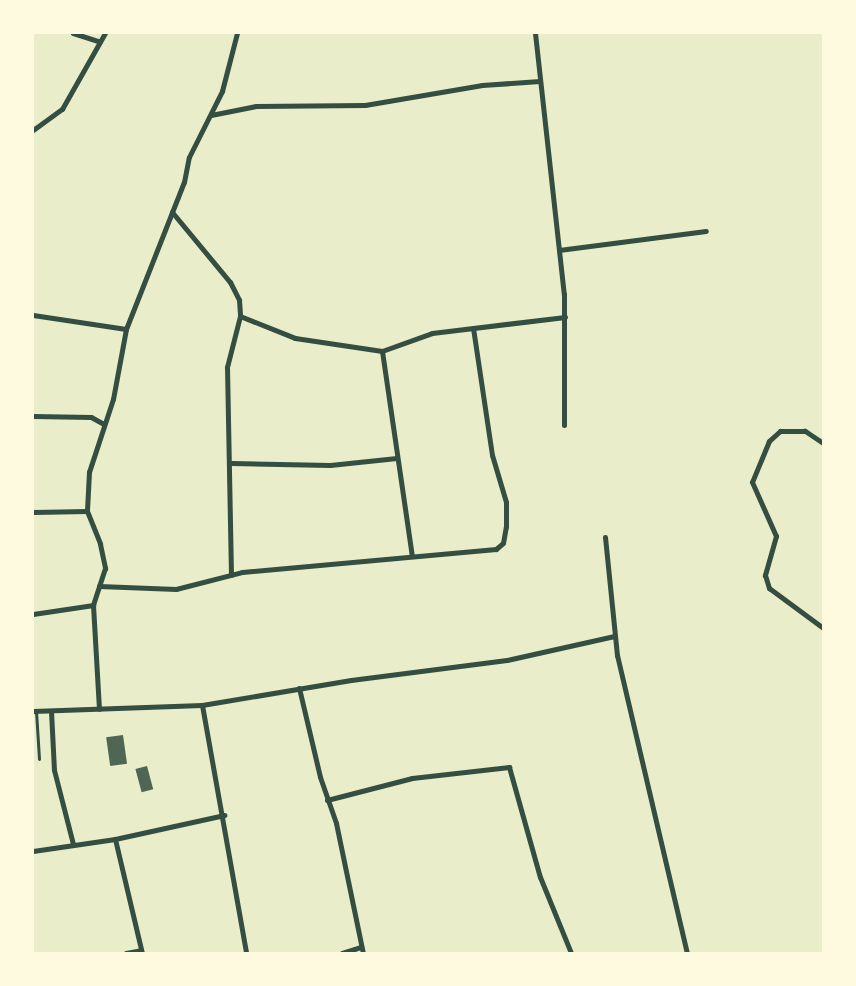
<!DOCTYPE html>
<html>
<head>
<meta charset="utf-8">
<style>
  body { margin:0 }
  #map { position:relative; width:856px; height:986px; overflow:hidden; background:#e9edc9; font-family:Figtree,sans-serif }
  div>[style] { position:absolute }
  .building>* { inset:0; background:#4f6655; transform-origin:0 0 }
  .service>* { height:3px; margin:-1.5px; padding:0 1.5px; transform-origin:1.5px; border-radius:1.5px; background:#344e41 }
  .minor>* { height:5px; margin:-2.5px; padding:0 2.5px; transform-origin:2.5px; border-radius:2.5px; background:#344e41 }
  span { translate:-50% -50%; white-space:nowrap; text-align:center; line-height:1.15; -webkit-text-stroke:4.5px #fefae0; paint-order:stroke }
  .frame { position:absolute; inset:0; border:34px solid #fefae0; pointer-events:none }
</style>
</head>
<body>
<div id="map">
  <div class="building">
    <i style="left:123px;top:735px;width:29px;height:17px;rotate:82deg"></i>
    <i style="left:147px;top:766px;width:24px;height:12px;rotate:75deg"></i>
  </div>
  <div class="service">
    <i style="left:36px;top:711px;width:48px;rotate:86.4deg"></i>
  </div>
  <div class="minor">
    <i style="left:73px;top:33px;width:28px;rotate:18deg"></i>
    <i style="left:535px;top:33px;width:263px;rotate:83.7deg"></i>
    <i style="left:564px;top:294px;width:131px;rotate:90deg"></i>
    <i style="left:211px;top:115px;width:46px;rotate:-11.3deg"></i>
    <i style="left:256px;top:106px;width:109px;rotate:-0.5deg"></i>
    <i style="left:365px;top:105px;width:119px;rotate:-9.7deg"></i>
    <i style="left:482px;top:85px;width:58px;rotate:-3.9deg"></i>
    <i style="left:33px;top:130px;width:36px;rotate:-36deg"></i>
    <i style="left:62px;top:109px;width:87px;rotate:-60.5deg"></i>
    <i style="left:172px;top:212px;width:91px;rotate:50.4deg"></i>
    <i style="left:230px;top:282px;width:20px;rotate:63deg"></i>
    <i style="left:239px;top:300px;width:16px;rotate:86deg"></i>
    <i style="left:240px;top:316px;width:53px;rotate:104.3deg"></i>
    <i style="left:227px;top:367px;width:208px;rotate:88.9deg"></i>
    <i style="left:559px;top:250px;width:148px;rotate:-7.4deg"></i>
    <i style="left:33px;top:315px;width:94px;rotate:8.6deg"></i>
    <i style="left:126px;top:329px;width:71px;rotate:100.5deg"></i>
    <i style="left:113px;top:399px;width:77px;rotate:108.2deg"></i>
    <i style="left:89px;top:472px;width:39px;rotate:93deg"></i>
    <i style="left:87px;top:511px;width:35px;rotate:68deg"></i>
    <i style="left:100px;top:544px;width:25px;rotate:78deg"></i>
    <i style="left:105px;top:568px;width:39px;rotate:108deg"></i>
    <i style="left:93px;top:605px;width:104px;rotate:86.7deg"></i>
    <i style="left:240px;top:316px;width:59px;rotate:21.8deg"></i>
    <i style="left:295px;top:338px;width:88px;rotate:8.5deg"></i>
    <i style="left:382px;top:351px;width:207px;rotate:81.7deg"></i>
    <i style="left:126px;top:329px;width:158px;rotate:-68.5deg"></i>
    <i style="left:184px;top:182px;width:25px;rotate:-79deg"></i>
    <i style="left:189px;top:157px;width:74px;rotate:-63.4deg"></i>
    <i style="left:222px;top:91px;width:60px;rotate:-75.5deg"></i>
    <i style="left:382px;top:351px;width:53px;rotate:-19.8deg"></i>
    <i style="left:432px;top:333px;width:134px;rotate:-6.9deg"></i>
    <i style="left:33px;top:416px;width:58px;rotate:1deg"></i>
    <i style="left:91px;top:417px;width:13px;rotate:29deg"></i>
    <i style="left:823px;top:443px;width:22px;rotate:-146deg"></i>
    <i style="left:805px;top:431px;width:25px;rotate:180deg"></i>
    <i style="left:780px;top:431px;width:15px;rotate:138deg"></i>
    <i style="left:769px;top:441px;width:44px;rotate:112.5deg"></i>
    <i style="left:752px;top:482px;width:59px;rotate:66deg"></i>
    <i style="left:776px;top:536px;width:41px;rotate:105.8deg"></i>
    <i style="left:765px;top:575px;width:14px;rotate:73deg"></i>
    <i style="left:769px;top:588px;width:67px;rotate:36.5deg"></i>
    <i style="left:232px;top:463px;width:98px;rotate:1.2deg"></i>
    <i style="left:330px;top:465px;width:67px;rotate:-6deg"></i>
    <i style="left:33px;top:512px;width:54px;rotate:-1.1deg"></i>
    <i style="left:605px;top:537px;width:119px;rotate:84.2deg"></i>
    <i style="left:617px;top:655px;width:306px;rotate:76.8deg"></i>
    <i style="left:99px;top:586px;width:77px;rotate:2.2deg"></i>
    <i style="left:176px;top:589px;width:68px;rotate:-14.4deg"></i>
    <i style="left:242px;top:572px;width:255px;rotate:-5.2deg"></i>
    <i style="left:496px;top:549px;width:9px;rotate:-41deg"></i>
    <i style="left:503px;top:543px;width:17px;rotate:-80deg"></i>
    <i style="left:506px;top:526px;width:24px;rotate:-90deg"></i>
    <i style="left:506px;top:502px;width:49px;rotate:-106.6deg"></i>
    <i style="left:492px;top:455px;width:128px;rotate:-98.5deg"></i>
    <i style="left:33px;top:614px;width:61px;rotate:-8.5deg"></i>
    <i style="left:299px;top:688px;width:91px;rotate:76.7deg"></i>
    <i style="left:320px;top:777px;width:49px;rotate:70.8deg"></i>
    <i style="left:336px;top:823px;width:133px;rotate:78.3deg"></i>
    <i style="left:202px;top:705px;width:252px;rotate:79.9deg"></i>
    <i style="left:33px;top:711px;width:169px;rotate:-2deg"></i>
    <i style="left:202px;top:705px;width:151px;rotate:-9.5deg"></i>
    <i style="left:351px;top:680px;width:157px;rotate:-7.3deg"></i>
    <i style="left:507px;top:660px;width:110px;rotate:-12.6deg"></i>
    <i style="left:51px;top:711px;width:59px;rotate:87.1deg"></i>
    <i style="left:54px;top:770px;width:76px;rotate:75.6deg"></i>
    <i style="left:327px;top:800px;width:88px;rotate:-14.5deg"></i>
    <i style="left:412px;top:778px;width:98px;rotate:-6.5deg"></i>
    <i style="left:509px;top:767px;width:114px;rotate:74.3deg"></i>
    <i style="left:540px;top:877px;width:82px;rotate:67.8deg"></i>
    <i style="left:115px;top:839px;width:117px;rotate:76.7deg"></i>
    <i style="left:33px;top:851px;width:83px;rotate:-8.3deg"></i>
    <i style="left:115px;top:839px;width:112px;rotate:-12.4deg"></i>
    <i style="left:126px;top:953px;width:15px;rotate:-11deg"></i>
    <i style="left:342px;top:953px;width:20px;rotate:-18deg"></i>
  </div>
  <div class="frame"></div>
</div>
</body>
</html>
